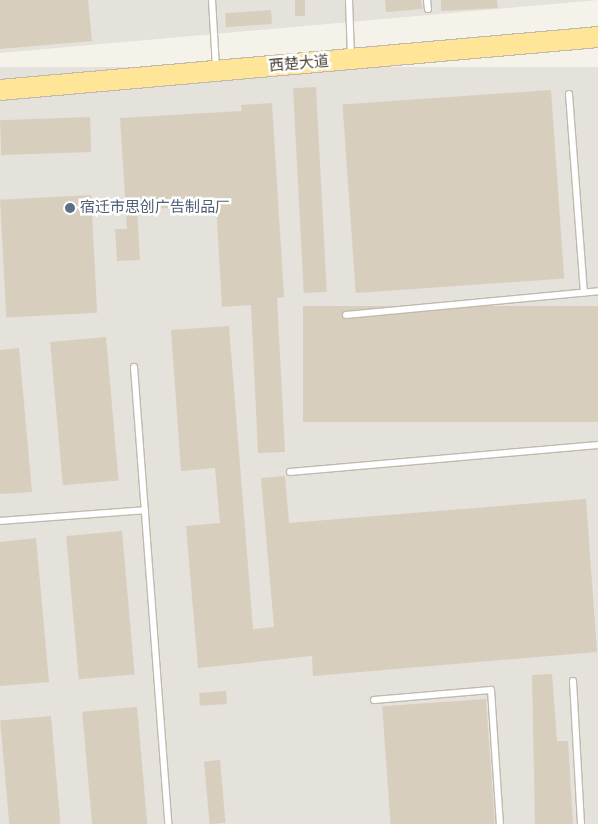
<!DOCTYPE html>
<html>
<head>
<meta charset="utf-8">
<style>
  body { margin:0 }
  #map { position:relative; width:598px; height:824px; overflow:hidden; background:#f5f2e9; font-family:"Fira Sans Condensed","Noto Sans SC",sans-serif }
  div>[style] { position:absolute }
  .industrial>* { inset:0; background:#e5e1db; transform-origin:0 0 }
  .building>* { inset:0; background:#d7cebe; transform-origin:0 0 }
  .roads { filter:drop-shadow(1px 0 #c1baac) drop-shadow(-1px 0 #c1baac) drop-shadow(0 1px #c1baac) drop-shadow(0 -1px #c1baac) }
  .service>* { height:6px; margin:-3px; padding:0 3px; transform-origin:3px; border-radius:3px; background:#fff }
  .primary>* { height:20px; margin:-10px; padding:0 10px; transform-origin:10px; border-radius:10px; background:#ffe598 }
  .dots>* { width:14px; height:14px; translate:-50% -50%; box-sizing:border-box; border:2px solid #fff; border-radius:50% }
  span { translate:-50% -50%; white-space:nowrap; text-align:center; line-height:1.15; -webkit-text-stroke:5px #fff; paint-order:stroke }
  .street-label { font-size:15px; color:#494337 }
  .service-label { font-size:15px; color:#4e5e75 }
  .left { translate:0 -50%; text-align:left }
</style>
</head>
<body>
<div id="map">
  <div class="industrial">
    <i style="clip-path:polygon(0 0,598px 0,0 53px)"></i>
    <i style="left:598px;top:67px;width:757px;height:600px;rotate:90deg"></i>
  </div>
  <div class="building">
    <i style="clip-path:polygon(0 0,88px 0,92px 41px,0 49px)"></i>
    <i style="left:295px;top:0;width:10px;height:16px"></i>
    <i style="clip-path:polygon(385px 0,421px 0,422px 9px,386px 12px)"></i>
    <i style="clip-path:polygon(441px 0,497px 0,498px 8px,441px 11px)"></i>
    <i style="left:271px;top:10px;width:14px;height:46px;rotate:86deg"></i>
    <i style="left:316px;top:87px;width:205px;height:23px;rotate:87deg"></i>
    <i style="left:551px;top:90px;width:189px;height:209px;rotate:86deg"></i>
    <i style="clip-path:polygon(272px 103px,284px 297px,277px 298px,285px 452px,258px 453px,251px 305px,222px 307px,216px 205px,137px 210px,140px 260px,117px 261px,115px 229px,127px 229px,120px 118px,242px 111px,241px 105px)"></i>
    <i style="left:90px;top:117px;width:35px;height:90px;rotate:88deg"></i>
    <i style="left:91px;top:195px;width:118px;height:91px;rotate:87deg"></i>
    <i style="left:598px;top:306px;width:116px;height:295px;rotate:90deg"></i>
    <i style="clip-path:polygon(229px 326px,253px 629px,274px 627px,261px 478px,285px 476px,289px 523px,586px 499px,597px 652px,313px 676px,312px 656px,198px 668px,186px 526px,220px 523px,215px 468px,181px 471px,171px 330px)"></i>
    <i style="left:106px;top:337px;width:144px;height:56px;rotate:85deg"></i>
    <i style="clip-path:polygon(19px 348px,32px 492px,0 494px,0 350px)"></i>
    <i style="left:122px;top:531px;width:144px;height:56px;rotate:85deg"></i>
    <i style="clip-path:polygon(36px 538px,49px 682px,0 686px,0 542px)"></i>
    <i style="clip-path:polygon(552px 674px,557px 741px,568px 741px,573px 824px,535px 824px,532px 675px)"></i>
    <i style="left:226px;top:691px;width:13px;height:27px;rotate:86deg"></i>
    <i style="left:486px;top:699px;width:125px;height:104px;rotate:86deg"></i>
    <i style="left:137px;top:707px;width:118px;height:55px;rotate:85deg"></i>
    <i style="left:51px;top:716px;width:108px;height:51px;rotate:85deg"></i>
    <i style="left:220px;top:760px;width:63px;height:16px;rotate:85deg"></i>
  </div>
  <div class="roads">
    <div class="service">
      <i style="left:212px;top:0;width:67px;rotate:86.6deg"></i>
      <i style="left:349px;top:0;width:56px;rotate:88deg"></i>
      <i style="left:427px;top:0;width:9px;rotate:84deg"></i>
      <i style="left:569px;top:94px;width:199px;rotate:85.7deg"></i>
      <i style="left:346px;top:315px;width:253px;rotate:-5.4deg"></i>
      <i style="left:134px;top:367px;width:458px;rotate:85.7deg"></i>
      <i style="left:290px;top:472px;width:309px;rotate:-5deg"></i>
      <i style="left:0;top:521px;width:145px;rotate:-4.3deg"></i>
      <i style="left:573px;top:681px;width:143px;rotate:86.8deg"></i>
      <i style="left:374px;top:700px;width:117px;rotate:-4.9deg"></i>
      <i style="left:491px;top:690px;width:134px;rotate:86.2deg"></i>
    </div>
    <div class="primary">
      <i style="left:0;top:90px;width:600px;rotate:-5.06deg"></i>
    </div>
  </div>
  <div class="dots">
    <i style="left:70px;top:208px;background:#5c6f8a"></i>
  </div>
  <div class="street-label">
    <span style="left:299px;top:64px;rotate:-5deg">西楚大道</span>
  </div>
  <div class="service-label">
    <span class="left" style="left:80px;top:208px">宿迁市思创广告制品厂</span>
  </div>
</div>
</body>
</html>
